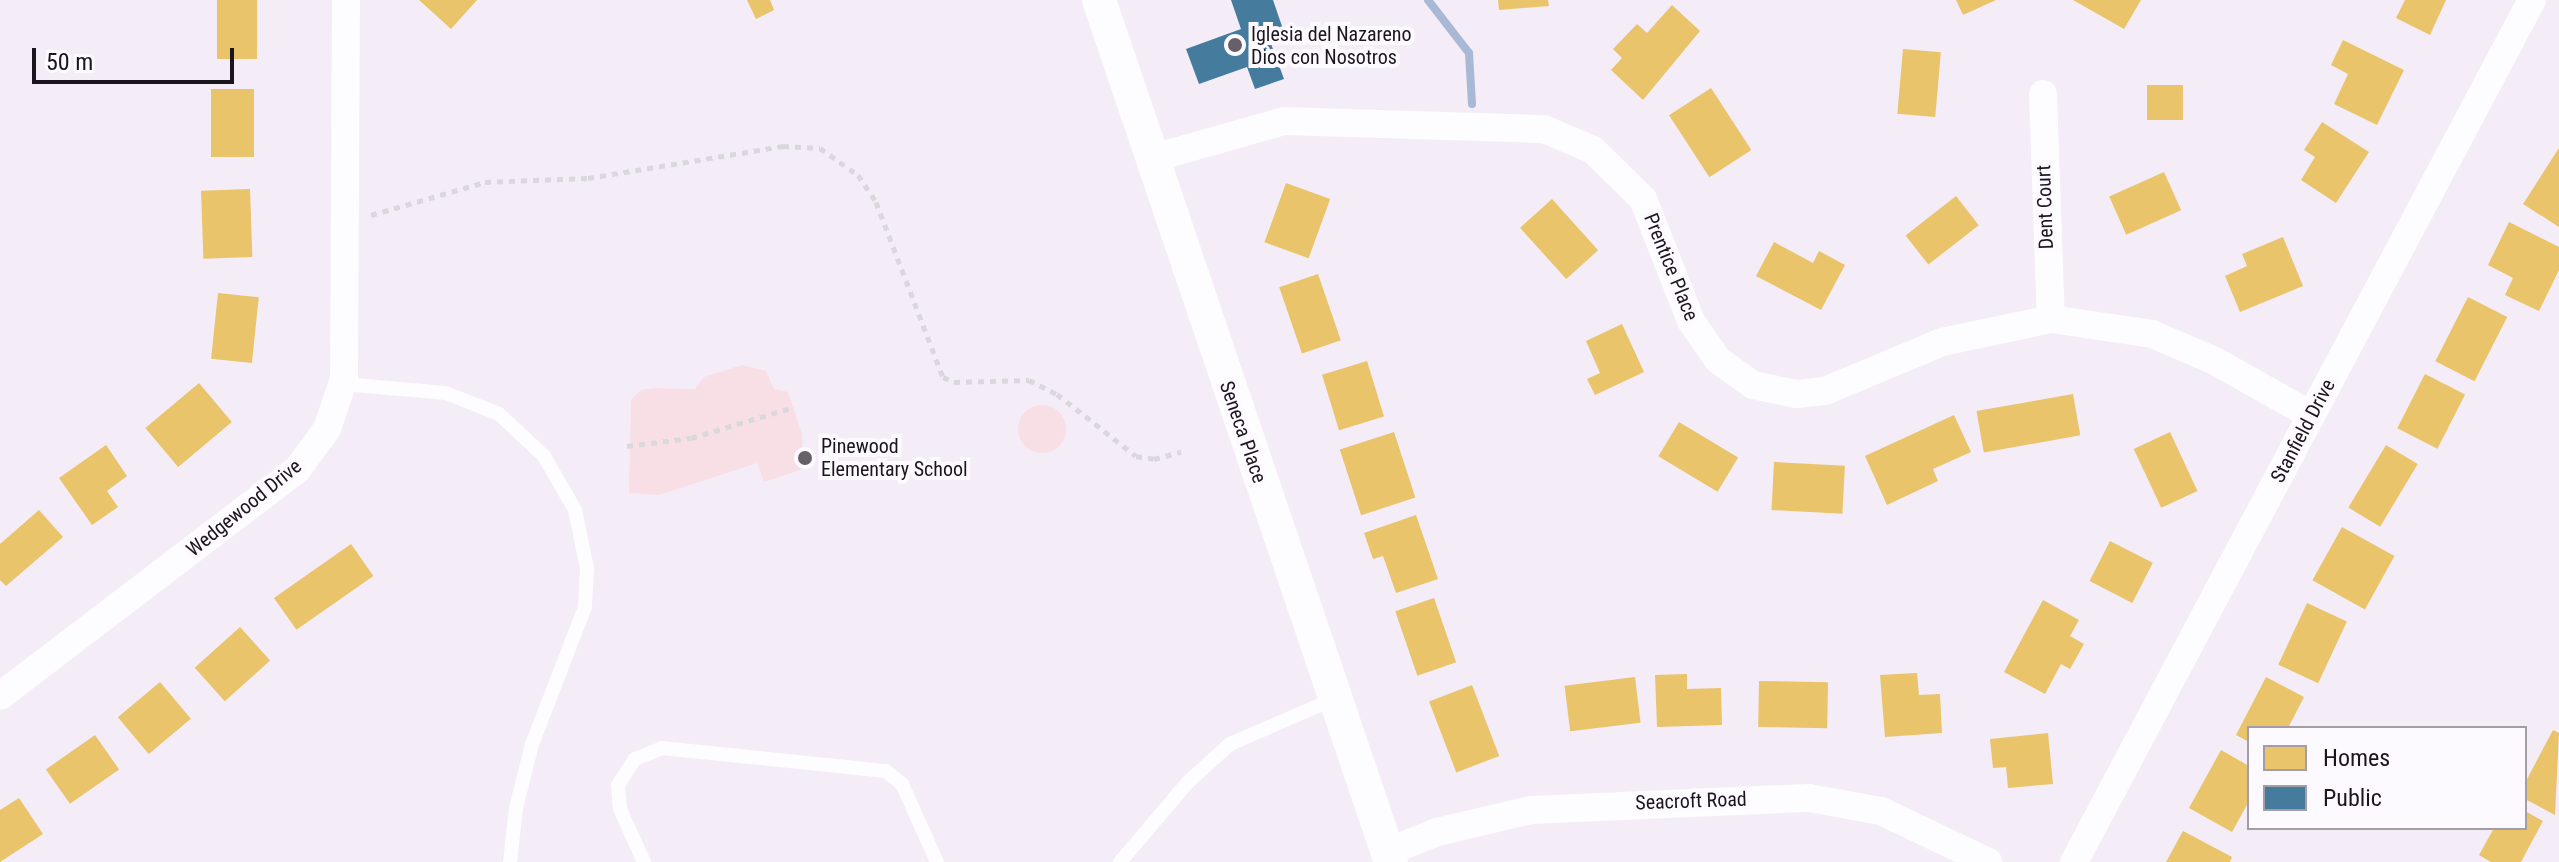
<!DOCTYPE html>
<html>
<head>
<meta charset="utf-8">
<style>
  body { margin:0 }
  #map { position:relative; width:2559px; height:862px; overflow:hidden; background:#f4ecf7; font-family:"Roboto Condensed",sans-serif }
  div>[style] { position:absolute }
  .green>* { inset:0; background:#f8dfe5 }
  .round { border-radius:50% }
  .homes>* { inset:0; background:#e9c46a; transform-origin:0 0 }
  .public>* { inset:0; background:#457b9d }
  .stream>* { height:8px; margin:-4px; padding:0 4px; transform-origin:4px; border-radius:4px; background:#a8b8d5 }
  .path>* { height:5px; margin-top:-2.5px; transform-origin:0; background:repeating-linear-gradient(90deg,#dad8dc 0 6px,transparent 0 12px) }
  .service>* { height:14px; margin:-7px; padding:0 7px; transform-origin:7px; border-radius:7px; background:#fdfcfe }
  .minor>* { height:28px; margin:-14px; padding:0 14px; transform-origin:14px; border-radius:14px; background:#fdfcfe }
  .tertiary>* { height:34px; margin:-17px; padding:0 17px; transform-origin:17px; border-radius:17px; background:#fdfcfe }
  .dots>* { width:22px; height:22px; translate:-50% -50%; box-sizing:border-box; border:4px solid #fdfaff; border-radius:50% }
  span { translate:-50% -50%; white-space:nowrap; text-align:center; line-height:1.15; -webkit-text-stroke:8px #fdfaff; paint-order:stroke }
  .poi-label { font-size:20px; color:#1b151e }
  .left { translate:0 -50%; text-align:left }
  .street-label { font-size:20px; color:#1b151e }
  .legend { position:absolute; left:2247px; top:726px; width:280px; height:104px; box-sizing:border-box; background:#fdfaff; border:2px solid #a39ea5; margin:0; padding:10px 14px; list-style:none; font-size:24px; color:#1b151e }
  .legend li { display:flex; align-items:center; gap:16px; height:40px }
  .legend b { width:40px; border:2px solid #a39ea5 }
  .scale { position:absolute; left:32px; top:48px; width:202px; height:36px; box-sizing:border-box; border:4px solid #1b151e; border-top:0; padding-left:10px; font-size:24px; line-height:28px; white-space:nowrap; color:#1b151e; -webkit-text-stroke:6px #fdfaff; paint-order:stroke }
</style>
</head>
<body>
<div id="map">
  <div class="green">
    <i style="clip-path:polygon(742px 365px,766px 371px,774px 389px,788px 392px,802px 434px,803px 469px,764px 482px,757px 463px,659px 495px,629px 493px,631px 400px,641px 390px,654px 388px,695px 389px,704px 377px)"></i>
    <i class="round" style="left:1018px;top:405px;width:48px;height:48px"></i>
  </div>
  <div class="homes">
    <i style="left:217px;top:0;width:40px;height:59px"></i>
    <i style="clip-path:polygon(419px 0,477px 0,451px 29px)"></i>
    <i style="clip-path:polygon(747px 0,770px 0,774px 10px,756px 19px)"></i>
    <i style="clip-path:polygon(1498px 0,1548px 0,1549px 6px,1499px 10px)"></i>
    <i style="clip-path:polygon(1956px 0,1996px 0,1963px 15px)"></i>
    <i style="clip-path:polygon(2073px 0,2141px 0,2124px 29px)"></i>
    <i style="clip-path:polygon(2405px 0,2446px 0,2430px 35px,2396px 18px)"></i>
    <i style="clip-path:polygon(1672px 5px,1700px 31px,1643px 100px,1611px 70px,1622px 58px,1613px 49px,1637px 24px,1647px 33px)"></i>
    <i style="clip-path:polygon(2343px 40px,2404px 70px,2377px 125px,2334px 104px,2348px 74px,2331px 65px)"></i>
    <i style="left:1903px;top:49px;width:38px;height:65px;rotate:5deg"></i>
    <i style="left:2147px;top:85px;width:36px;height:35px"></i>
    <i style="left:1711px;top:88px;width:74px;height:50px;rotate:57deg"></i>
    <i style="left:254px;top:89px;width:68px;height:43px;rotate:90deg"></i>
    <i style="clip-path:polygon(2322px 122px,2369px 152px,2336px 203px,2301px 180px,2315px 157px,2304px 150px)"></i>
    <i style="clip-path:polygon(2559px 148px,2559px 227px,2523px 204px)"></i>
    <i style="left:2164px;top:172px;width:42px;height:60px;rotate:66deg"></i>
    <i style="left:1286px;top:183px;width:47px;height:63px;rotate:20deg"></i>
    <i style="left:250px;top:189px;width:68px;height:49px;rotate:88deg"></i>
    <i style="left:1956px;top:196px;width:37px;height:64px;rotate:52deg"></i>
    <i style="left:1552px;top:199px;width:69px;height:43px;rotate:48deg"></i>
    <i style="clip-path:polygon(2509px 222px,2559px 247px,2559px 270px,2539px 311px,2505px 295px,2513px 278px,2488px 265px)"></i>
    <i style="clip-path:polygon(2283px 237px,2303px 286px,2240px 312px,2225px 276px,2247px 266px,2242px 254px)"></i>
    <i style="clip-path:polygon(1774px 242px,1813px 263px,1819px 251px,1845px 265px,1821px 310px,1756px 276px)"></i>
    <i style="left:1318px;top:274px;width:70px;height:41px;rotate:71deg"></i>
    <i style="left:218px;top:293px;width:41px;height:66px;rotate:6deg"></i>
    <i style="left:2468px;top:297px;width:44px;height:72px;rotate:27deg"></i>
    <i style="clip-path:polygon(1622px 324px,1644px 372px,1595px 395px,1587px 379px,1600px 373px,1586px 341px)"></i>
    <i style="left:1367px;top:361px;width:58px;height:47px;rotate:73deg"></i>
    <i style="left:2425px;top:374px;width:45px;height:61px;rotate:27deg"></i>
    <i style="left:199px;top:383px;width:51px;height:70px;rotate:50deg"></i>
    <i style="left:2073px;top:394px;width:42px;height:98px;rotate:80deg"></i>
    <i style="clip-path:polygon(1954px 415px,1971px 452px,1933px 469px,1938px 481px,1887px 505px,1865px 456px)"></i>
    <i style="left:1679px;top:422px;width:69px;height:40px;rotate:31deg"></i>
    <i style="left:1394px;top:432px;width:69px;height:57px;rotate:72deg"></i>
    <i style="left:2170px;top:432px;width:65px;height:40px;rotate:65deg"></i>
    <i style="clip-path:polygon(106px 445px,127px 476px,107px 491px,118px 507px,92px 525px,59px 478px)"></i>
    <i style="left:2386px;top:445px;width:37px;height:73px;rotate:31deg"></i>
    <i style="left:1774px;top:462px;width:71px;height:48px;rotate:3deg"></i>
    <i style="clip-path:polygon(39px 510px,63px 537px,6px 586px,0 580px,0 544px)"></i>
    <i style="clip-path:polygon(1416px 515px,1438px 579px,1396px 593px,1383px 556px,1373px 559px,1364px 533px)"></i>
    <i style="left:2342px;top:527px;width:60px;height:61px;rotate:29deg"></i>
    <i style="left:2110px;top:541px;width:48px;height:45px;rotate:27deg"></i>
    <i style="left:351px;top:544px;width:39px;height:94px;rotate:55deg"></i>
    <i style="left:1434px;top:598px;width:68px;height:41px;rotate:71deg"></i>
    <i style="clip-path:polygon(2043px 600px,2079px 620px,2070px 636px,2084px 644px,2070px 669px,2061px 664px,2045px 694px,2004px 672px)"></i>
    <i style="left:2307px;top:603px;width:44px;height:68px;rotate:25deg"></i>
    <i style="left:240px;top:627px;width:45px;height:61px;rotate:48deg"></i>
    <i style="clip-path:polygon(1917px 673px,1919px 695px,1940px 694px,1942px 733px,1885px 737px,1880px 675px)"></i>
    <i style="clip-path:polygon(1687px 674px,1687px 689px,1721px 688px,1722px 725px,1657px 727px,1655px 675px)"></i>
    <i style="left:1635px;top:677px;width:46px;height:71px;rotate:83deg"></i>
    <i style="clip-path:polygon(2266px 677px,2304px 697px,2288px 728px,2249px 728px,2249px 742px,2236px 735px)"></i>
    <i style="left:1759px;top:681px;width:69px;height:46px;rotate:1deg"></i>
    <i style="left:160px;top:682px;width:48px;height:55px;rotate:50deg"></i>
    <i style="left:1472px;top:685px;width:76px;height:46px;rotate:69deg"></i>
    <i style="clip-path:polygon(2553px 730px,2559px 733px,2555px 815px,2525px 799px,2525px 783px)"></i>
    <i style="clip-path:polygon(2048px 733px,2053px 784px,2008px 788px,2006px 767px,1993px 768px,1990px 739px)"></i>
    <i style="left:95px;top:735px;width:42px;height:60px;rotate:55deg"></i>
    <i style="clip-path:polygon(2221px 750px,2249px 766px,2249px 801px,2232px 832px,2189px 808px)"></i>
    <i style="clip-path:polygon(19px 798px,43px 834px,0 862px,0 810px)"></i>
    <i style="clip-path:polygon(2525px 811px,2543px 821px,2521px 862px,2491px 862px,2479px 855px,2494px 828px,2525px 828px)"></i>
    <i style="clip-path:polygon(2183px 831px,2232px 857px,2230px 862px,2166px 862px)"></i>
  </div>
  <div class="public">
    <i style="clip-path:polygon(1231px 0,1273px 0,1285px 35px,1270px 41px,1284px 79px,1255px 89px,1247px 67px,1199px 84px,1186px 49px,1241px 29px)"></i>
  </div>
  <div class="stream">
    <i style="left:1428px;top:0;width:67px;rotate:52.3deg"></i>
    <i style="left:1469px;top:53px;width:51px;rotate:86.6deg"></i>
  </div>
  <div class="path">
    <i style="left:371px;top:215px;width:119px;rotate:-16.1deg"></i>
    <i style="left:485px;top:182px;width:103px;rotate:-2.2deg"></i>
    <i style="left:588px;top:178px;width:198px;rotate:-9.3deg"></i>
    <i style="left:783px;top:146px;width:37px;rotate:3deg"></i>
    <i style="left:820px;top:148px;width:47px;rotate:35.4deg"></i>
    <i style="left:858px;top:175px;width:32px;rotate:56deg"></i>
    <i style="left:876px;top:202px;width:187px;rotate:69.1deg"></i>
    <i style="left:943px;top:377px;width:12px;rotate:24deg"></i>
    <i style="left:954px;top:382px;width:75px;rotate:-1.5deg"></i>
    <i style="left:1029px;top:380px;width:31px;rotate:27deg"></i>
    <i style="left:1057px;top:394px;width:100px;rotate:38.1deg"></i>
    <i style="left:1136px;top:456px;width:18px;rotate:9deg"></i>
    <i style="left:1154px;top:459px;width:28px;rotate:-15deg"></i>
    <i style="left:627px;top:446px;width:64px;rotate:-7.1deg"></i>
    <i style="left:691px;top:438px;width:108px;rotate:-16.8deg"></i>
  </div>
  <div class="service">
    <i style="left:343px;top:384px;width:103px;rotate:5deg"></i>
    <i style="left:446px;top:393px;width:57px;rotate:21.6deg"></i>
    <i style="left:499px;top:414px;width:62px;rotate:43deg"></i>
    <i style="left:544px;top:456px;width:62px;rotate:60.1deg"></i>
    <i style="left:575px;top:510px;width:59px;rotate:78.3deg"></i>
    <i style="left:587px;top:568px;width:39px;rotate:93deg"></i>
    <i style="left:585px;top:607px;width:147px;rotate:111.1deg"></i>
    <i style="left:532px;top:744px;width:66px;rotate:104deg"></i>
    <i style="left:516px;top:808px;width:54px;rotate:96.3deg"></i>
    <i style="left:644px;top:862px;width:58px;rotate:-114.4deg"></i>
    <i style="left:620px;top:809px;width:24px;rotate:-95deg"></i>
    <i style="left:618px;top:785px;width:31px;rotate:-57deg"></i>
    <i style="left:635px;top:759px;width:29px;rotate:-22deg"></i>
    <i style="left:662px;top:748px;width:225px;rotate:5.9deg"></i>
    <i style="left:886px;top:771px;width:21px;rotate:39deg"></i>
    <i style="left:902px;top:784px;width:85px;rotate:65.8deg"></i>
    <i style="left:1120px;top:862px;width:105px;rotate:-49.6deg"></i>
    <i style="left:1188px;top:782px;width:57px;rotate:-42.1deg"></i>
    <i style="left:1230px;top:744px;width:113px;rotate:-23.4deg"></i>
  </div>
  <div class="minor">
    <i style="left:2043px;top:94px;width:225px;rotate:88deg"></i>
    <i style="left:1150px;top:159px;width:139px;rotate:-15.8deg"></i>
    <i style="left:1284px;top:121px;width:260px;rotate:1.8deg"></i>
    <i style="left:1544px;top:129px;width:53px;rotate:23.2deg"></i>
    <i style="left:1593px;top:150px;width:70px;rotate:44.4deg"></i>
    <i style="left:1643px;top:199px;width:131px;rotate:68.5deg"></i>
    <i style="left:1691px;top:321px;width:47px;rotate:55.3deg"></i>
    <i style="left:1718px;top:360px;width:43px;rotate:35.5deg"></i>
    <i style="left:1753px;top:385px;width:44px;rotate:11.8deg"></i>
    <i style="left:1796px;top:394px;width:29px;rotate:-6deg"></i>
    <i style="left:1825px;top:391px;width:127px;rotate:-22.7deg"></i>
    <i style="left:1942px;top:342px;width:111px;rotate:-11.9deg"></i>
    <i style="left:2051px;top:319px;width:102px;rotate:8.4deg"></i>
    <i style="left:2152px;top:334px;width:69px;rotate:23.2deg"></i>
    <i style="left:2215px;top:361px;width:110px;rotate:29.4deg"></i>
    <i style="left:0;top:696px;width:373px;rotate:-37.3deg"></i>
    <i style="left:297px;top:470px;width:51px;rotate:-53.8deg"></i>
    <i style="left:327px;top:429px;width:53px;rotate:-71.2deg"></i>
    <i style="left:344px;top:379px;width:379px;rotate:-89.7deg"></i>
    <i style="left:1387px;top:852px;width:54px;rotate:-21.8deg"></i>
    <i style="left:1437px;top:832px;width:97px;rotate:-13.2deg"></i>
    <i style="left:1531px;top:810px;width:278px;rotate:-2.5deg"></i>
    <i style="left:1809px;top:798px;width:73px;rotate:10.2deg"></i>
    <i style="left:1881px;top:811px;width:119px;rotate:25.5deg"></i>
    <i style="left:2074px;top:862px;width:976px;rotate:-62.02deg"></i>
  </div>
  <div class="tertiary">
    <i style="left:1099px;top:0;width:910px;rotate:71.29deg"></i>
  </div>
  <div class="dots">
    <i style="left:1235px;top:45px;background:#67606a"></i>
    <i style="left:805px;top:458px;background:#67606a"></i>
  </div>
  <div class="poi-label">
    <span class="left" style="left:1251px;top:46px">Iglesia del Nazareno<br>Dios con Nosotros</span>
    <span class="left" style="left:821px;top:458px">Pinewood<br>Elementary School</span>
  </div>
  <div class="street-label">
    <span style="left:2045px;top:207px;rotate:-92deg">Dent Court</span>
    <span style="left:1671px;top:267px;rotate:68deg">Prentice Place</span>
    <span style="left:2303px;top:431px;rotate:-62deg">Stanfield Drive</span>
    <span style="left:1243px;top:432px;rotate:71deg">Seneca Place</span>
    <span style="left:244px;top:508px;rotate:-39deg">Wedgewood Drive</span>
    <span style="left:1691px;top:801px;rotate:-2deg">Seacroft Road</span>
  </div>
  <ul class="legend">
  <li><b style="height:22px;background:#e9c46a"></b>Homes</li>
  <li><b style="height:22px;background:#457b9d"></b>Public</li>
  </ul>
  <div class="scale">50 m</div>
</div>
</body>
</html>
